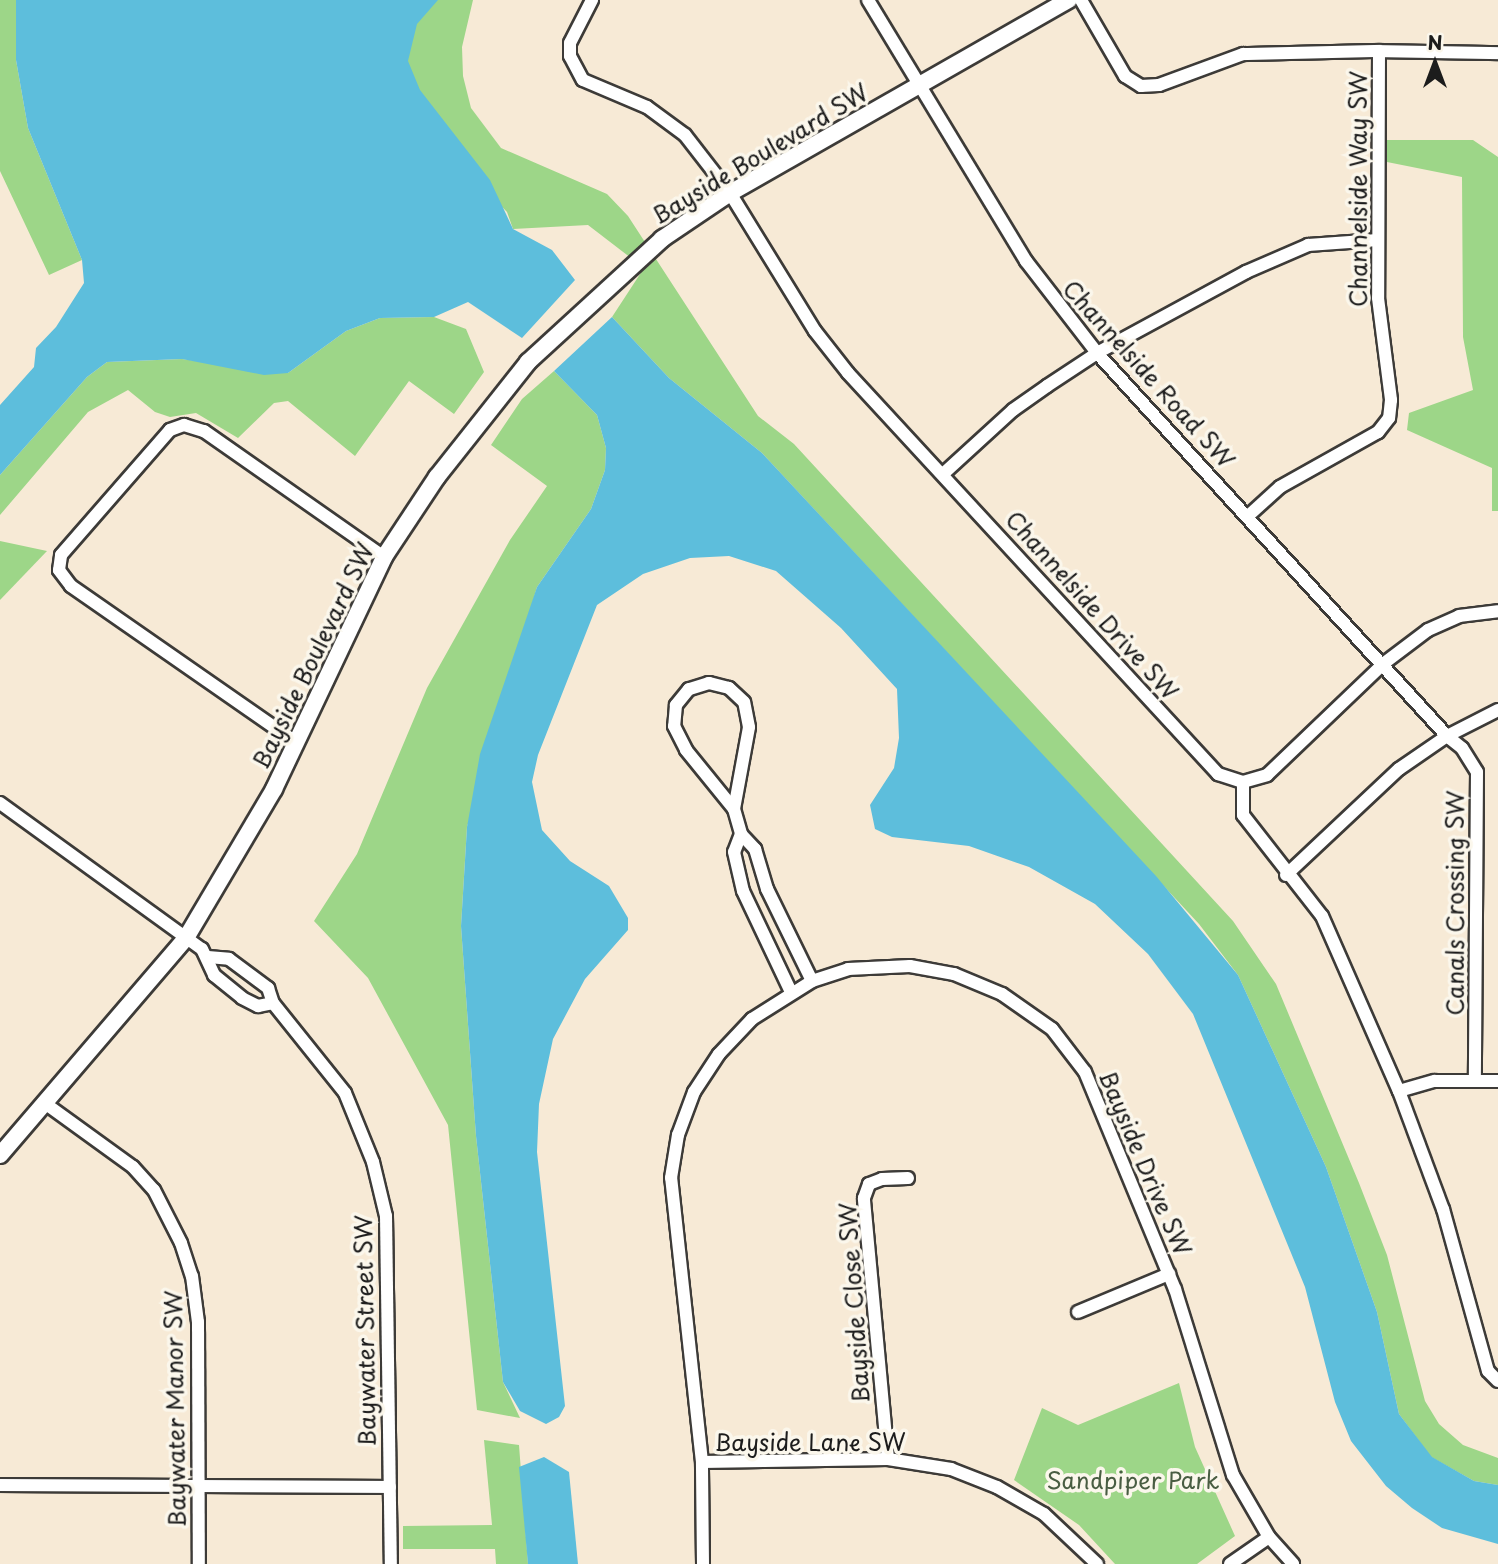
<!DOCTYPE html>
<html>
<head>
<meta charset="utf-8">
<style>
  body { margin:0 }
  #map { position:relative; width:1498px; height:1564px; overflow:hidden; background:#f7ead6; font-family:"Playpen Sans",sans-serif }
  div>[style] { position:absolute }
  .green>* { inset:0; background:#9dd688 }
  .water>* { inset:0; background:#5dbedc }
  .roads { filter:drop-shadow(2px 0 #3d3b38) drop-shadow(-2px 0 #3d3b38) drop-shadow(0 2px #3d3b38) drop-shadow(0 -2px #3d3b38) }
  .minor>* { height:12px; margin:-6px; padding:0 6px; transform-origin:6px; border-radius:6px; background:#fff }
  .tertiary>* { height:16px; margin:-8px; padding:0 8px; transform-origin:8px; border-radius:8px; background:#fff }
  span { translate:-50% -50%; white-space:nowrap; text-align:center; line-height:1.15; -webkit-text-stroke:7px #fbf7ec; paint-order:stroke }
  .street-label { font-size:23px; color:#1c1c1c }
  .park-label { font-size:23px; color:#495d42 }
  .north { position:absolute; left:1400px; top:28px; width:70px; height:70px; -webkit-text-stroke:5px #fbf7ec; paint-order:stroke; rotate:0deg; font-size:19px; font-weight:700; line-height:28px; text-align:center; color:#1c1c1c }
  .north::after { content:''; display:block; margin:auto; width:24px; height:32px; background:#1c1c1c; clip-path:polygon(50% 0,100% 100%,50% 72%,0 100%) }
</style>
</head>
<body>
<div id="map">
  <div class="green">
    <i style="clip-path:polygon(0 0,16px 0,16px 60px,28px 128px,82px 260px,49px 275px,0 171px)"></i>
    <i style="clip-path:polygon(302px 0,473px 0,462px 47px,463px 76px,471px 108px,501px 148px,607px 194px,628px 216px,758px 416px,794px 444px,1233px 921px,1276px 984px,1359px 1183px,1387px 1255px,1425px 1401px,1439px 1424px,1463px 1445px,1498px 1458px,1498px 1485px,1474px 1481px,1431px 1457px,1399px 1414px,1377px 1312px,1326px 1167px,1238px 975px,1199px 924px,762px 453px,669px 378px,612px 317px,644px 268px,588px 225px,513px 229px,507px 212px)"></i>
    <i style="clip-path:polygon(1387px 140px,1473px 140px,1498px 157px,1498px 511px,1492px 511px,1492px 468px,1407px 430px,1409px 413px,1473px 390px,1463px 337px,1462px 177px,1387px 162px)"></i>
    <i style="clip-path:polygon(434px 317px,466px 329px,484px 372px,454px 414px,409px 381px,355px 456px,288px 401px,274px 403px,238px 438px,196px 413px,170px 417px,155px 412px,128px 390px,88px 412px,0 515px,0 475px,87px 377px,107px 362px,182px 359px,288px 373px,346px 331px,380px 318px)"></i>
    <i style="clip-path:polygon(554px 371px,597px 415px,606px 448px,605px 470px,591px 509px,537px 587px,467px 827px,461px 926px,476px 1136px,503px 1382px,520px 1418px,477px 1410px,448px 1125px,368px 978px,314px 921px,357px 854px,427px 688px,510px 540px,547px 486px,491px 445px,522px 399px)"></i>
    <i style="clip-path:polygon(0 541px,47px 551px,0 600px)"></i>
    <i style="clip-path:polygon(1179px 1383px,1195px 1447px,1235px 1536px,1197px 1564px,1115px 1564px,1079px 1525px,1014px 1480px,1042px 1408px,1078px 1425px)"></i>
    <i style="clip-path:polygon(484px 1440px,519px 1445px,528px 1564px,496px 1564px,495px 1549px,403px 1549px,403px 1526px,492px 1525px)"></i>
  </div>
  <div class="water">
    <i style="clip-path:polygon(16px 0,438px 0,417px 24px,408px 61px,420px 90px,490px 180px,513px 229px,552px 250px,575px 280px,522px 338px,468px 302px,434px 317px,380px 318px,346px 331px,288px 373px,264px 375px,182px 359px,107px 362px,87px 377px,0 475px,0 405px,34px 367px,36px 348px,56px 327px,84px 283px,82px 260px,28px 128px,16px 60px)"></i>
    <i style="clip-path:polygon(612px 317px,669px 378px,762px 453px,1156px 876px,1238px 975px,1326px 1167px,1377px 1312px,1399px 1414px,1432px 1457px,1474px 1481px,1498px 1485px,1498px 1544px,1442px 1528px,1412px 1508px,1386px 1486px,1351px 1441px,1335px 1402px,1305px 1287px,1193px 1014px,1148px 954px,1095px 904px,1029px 867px,969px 846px,892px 837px,875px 829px,870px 805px,894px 768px,899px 738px,897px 689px,841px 628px,776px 571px,729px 556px,690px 558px,643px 574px,597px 605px,538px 755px,532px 782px,542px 830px,570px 861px,609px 886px,628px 918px,628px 930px,585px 979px,553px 1039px,539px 1104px,537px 1152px,565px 1406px,559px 1417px,546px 1424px,520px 1411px,503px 1382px,476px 1136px,461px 926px,467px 827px,480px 754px,537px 587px,591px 509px,605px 470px,606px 448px,597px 415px,554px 371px)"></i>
    <i style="clip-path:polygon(544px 1457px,569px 1472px,578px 1564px,528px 1564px,519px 1467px)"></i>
  </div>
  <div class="roads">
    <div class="minor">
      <i style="left:592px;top:0;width:48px;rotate:117.1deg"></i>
      <i style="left:570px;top:43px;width:13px;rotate:90deg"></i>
      <i style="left:570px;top:56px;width:27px;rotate:62deg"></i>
      <i style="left:583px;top:80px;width:69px;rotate:22.9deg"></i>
      <i style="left:647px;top:107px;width:47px;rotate:36.4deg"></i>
      <i style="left:685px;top:135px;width:73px;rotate:52.2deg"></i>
      <i style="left:730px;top:193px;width:162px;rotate:58.4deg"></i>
      <i style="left:815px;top:331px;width:53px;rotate:51.8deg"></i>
      <i style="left:848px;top:373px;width:546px;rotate:47.3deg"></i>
      <i style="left:1218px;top:774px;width:26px;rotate:18deg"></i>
      <i style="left:1243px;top:782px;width:25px;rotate:-16deg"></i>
      <i style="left:1267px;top:775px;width:161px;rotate:-43.7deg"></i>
      <i style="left:1383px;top:664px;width:56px;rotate:-37.1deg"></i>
      <i style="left:1428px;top:630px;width:34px;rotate:-24deg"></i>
      <i style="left:1459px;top:616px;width:39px;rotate:-7deg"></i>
      <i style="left:868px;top:0;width:305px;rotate:58.8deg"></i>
      <i style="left:1026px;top:261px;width:116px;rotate:52.3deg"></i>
      <i style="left:1097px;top:353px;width:519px;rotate:47.58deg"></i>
      <i style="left:1447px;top:736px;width:57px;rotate:-27deg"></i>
      <i style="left:1081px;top:0;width:88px;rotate:59.9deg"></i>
      <i style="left:1125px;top:76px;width:19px;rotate:32deg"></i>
      <i style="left:1141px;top:86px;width:18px;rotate:-3deg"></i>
      <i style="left:1159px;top:85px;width:90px;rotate:-20.3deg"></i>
      <i style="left:1243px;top:54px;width:136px;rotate:-1.3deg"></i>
      <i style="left:1379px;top:51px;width:247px;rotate:90.2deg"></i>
      <i style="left:1378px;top:298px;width:103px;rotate:82.7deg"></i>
      <i style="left:1391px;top:400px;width:18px;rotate:96deg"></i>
      <i style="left:1389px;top:418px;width:18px;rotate:128deg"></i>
      <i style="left:1378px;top:432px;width:112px;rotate:150.7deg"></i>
      <i style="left:1280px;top:487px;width:43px;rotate:137.8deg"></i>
      <i style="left:1379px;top:51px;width:119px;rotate:1deg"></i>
      <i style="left:943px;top:474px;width:95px;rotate:-42.4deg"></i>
      <i style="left:1013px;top:410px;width:42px;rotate:-35.2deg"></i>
      <i style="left:1047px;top:386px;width:60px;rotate:-33.4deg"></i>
      <i style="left:1097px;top:353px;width:170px;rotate:-28.5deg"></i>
      <i style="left:1246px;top:272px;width:68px;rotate:-23.5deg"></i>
      <i style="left:1308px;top:245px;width:70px;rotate:-4.1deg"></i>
      <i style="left:294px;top:741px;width:272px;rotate:-145.2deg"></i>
      <i style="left:71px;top:586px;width:20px;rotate:-127deg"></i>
      <i style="left:59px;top:570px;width:15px;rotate:-82deg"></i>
      <i style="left:61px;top:555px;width:166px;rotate:-48.9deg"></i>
      <i style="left:170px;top:430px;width:15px;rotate:-20deg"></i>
      <i style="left:184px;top:425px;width:21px;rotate:17deg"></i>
      <i style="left:204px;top:431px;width:220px;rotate:35deg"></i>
      <i style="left:1243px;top:782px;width:33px;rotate:90deg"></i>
      <i style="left:1243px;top:815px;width:128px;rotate:52deg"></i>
      <i style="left:1322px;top:916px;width:191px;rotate:66.3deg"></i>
      <i style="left:1399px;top:1091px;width:37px;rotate:-16deg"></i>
      <i style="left:1435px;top:1081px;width:40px"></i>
      <i style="left:0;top:803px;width:249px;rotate:35.9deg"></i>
      <i style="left:202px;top:949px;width:29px;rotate:65deg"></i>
      <i style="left:214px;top:975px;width:36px;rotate:39deg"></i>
      <i style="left:242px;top:998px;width:18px;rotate:27deg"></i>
      <i style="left:258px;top:1006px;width:15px;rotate:-11deg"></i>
      <i style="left:734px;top:809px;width:83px;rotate:-79.6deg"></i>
      <i style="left:749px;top:727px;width:25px;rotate:-101deg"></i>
      <i style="left:744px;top:702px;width:21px;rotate:-137deg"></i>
      <i style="left:729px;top:688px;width:21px;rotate:-166deg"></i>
      <i style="left:709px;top:683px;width:21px;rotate:163deg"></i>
      <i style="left:689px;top:689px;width:21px;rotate:129deg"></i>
      <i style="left:676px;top:705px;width:21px;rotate:95deg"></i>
      <i style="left:674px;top:726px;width:27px;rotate:63deg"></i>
      <i style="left:686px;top:750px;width:76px;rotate:50.9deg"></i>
      <i style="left:734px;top:809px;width:26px;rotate:74deg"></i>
      <i style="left:741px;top:834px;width:21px;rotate:47deg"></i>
      <i style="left:755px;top:849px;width:42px;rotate:73.3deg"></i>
      <i style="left:767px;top:889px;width:102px;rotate:63.9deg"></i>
      <i style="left:741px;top:834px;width:19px;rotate:111deg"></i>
      <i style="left:734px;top:852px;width:40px;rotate:77deg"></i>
      <i style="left:743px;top:891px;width:112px;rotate:64.6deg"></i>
      <i style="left:1286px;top:875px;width:155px;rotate:-43.2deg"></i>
      <i style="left:1399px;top:769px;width:58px;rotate:-34.5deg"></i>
      <i style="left:1447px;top:736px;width:19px;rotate:39deg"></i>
      <i style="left:1462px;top:748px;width:28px;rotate:58deg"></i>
      <i style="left:1477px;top:772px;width:309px;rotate:90.4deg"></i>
      <i style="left:1475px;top:1081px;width:23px"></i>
      <i style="left:208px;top:957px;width:21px;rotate:5deg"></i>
      <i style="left:229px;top:959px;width:49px;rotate:36.6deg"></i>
      <i style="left:268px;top:988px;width:16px;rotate:72deg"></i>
      <i style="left:273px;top:1003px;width:115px;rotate:51.3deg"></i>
      <i style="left:345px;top:1093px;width:74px;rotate:67.9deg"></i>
      <i style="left:373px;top:1162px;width:56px;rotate:76.5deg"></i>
      <i style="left:386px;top:1216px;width:348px;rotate:89.2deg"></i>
      <i style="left:1399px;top:1091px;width:126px;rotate:69.6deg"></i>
      <i style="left:1443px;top:1209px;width:168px;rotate:74.5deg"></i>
      <i style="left:1488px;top:1371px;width:14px;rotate:45deg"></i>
      <i style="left:46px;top:1104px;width:107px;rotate:35.9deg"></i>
      <i style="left:133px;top:1167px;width:31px;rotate:48deg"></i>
      <i style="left:154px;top:1190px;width:59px;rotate:63deg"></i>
      <i style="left:181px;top:1243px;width:35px;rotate:72deg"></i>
      <i style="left:192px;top:1276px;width:46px;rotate:82.6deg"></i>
      <i style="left:198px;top:1322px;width:242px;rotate:89.8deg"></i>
      <i style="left:1078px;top:1312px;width:99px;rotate:-22.7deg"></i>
      <i style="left:888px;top:1459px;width:262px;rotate:-95.3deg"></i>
      <i style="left:864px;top:1198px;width:15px;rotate:-70deg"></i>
      <i style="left:869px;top:1184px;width:14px;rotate:-21deg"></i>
      <i style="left:882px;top:1179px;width:26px;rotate:-2deg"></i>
      <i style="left:702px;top:1462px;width:186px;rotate:-0.9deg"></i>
      <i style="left:888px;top:1459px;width:64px;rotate:9deg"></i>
      <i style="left:951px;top:1469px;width:49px;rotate:21.4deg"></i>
      <i style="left:997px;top:1487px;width:54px;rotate:29.9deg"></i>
      <i style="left:1044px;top:1514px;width:73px;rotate:43.3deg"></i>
      <i style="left:0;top:1485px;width:390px;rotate:0.3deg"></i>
      <i style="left:703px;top:1564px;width:102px;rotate:-90.6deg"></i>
      <i style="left:702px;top:1462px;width:286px;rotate:-96.2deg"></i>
      <i style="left:671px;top:1178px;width:44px;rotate:-80.8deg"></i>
      <i style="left:678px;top:1135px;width:46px;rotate:-69.6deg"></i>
      <i style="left:694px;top:1092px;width:45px;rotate:-56.7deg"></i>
      <i style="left:719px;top:1054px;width:48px;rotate:-46.7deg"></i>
      <i style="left:752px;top:1019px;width:71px;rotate:-32.3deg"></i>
      <i style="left:812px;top:981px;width:38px;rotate:-18deg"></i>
      <i style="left:848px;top:969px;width:62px;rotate:-2.8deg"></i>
      <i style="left:910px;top:966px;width:45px;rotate:10.3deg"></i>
      <i style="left:954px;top:974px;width:52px;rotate:22.6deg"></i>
      <i style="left:1002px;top:994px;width:61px;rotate:35deg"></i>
      <i style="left:1052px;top:1029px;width:54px;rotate:52.5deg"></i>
      <i style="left:1085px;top:1072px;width:235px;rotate:67.5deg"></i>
      <i style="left:1175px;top:1289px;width:195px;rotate:72.7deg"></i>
      <i style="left:1233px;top:1475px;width:72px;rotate:59.9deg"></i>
      <i style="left:1269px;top:1537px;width:36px;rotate:48deg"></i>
      <i style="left:1230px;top:1564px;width:47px;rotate:-34.7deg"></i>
    </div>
    <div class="tertiary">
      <i style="left:0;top:1155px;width:286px;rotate:-49.4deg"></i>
      <i style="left:186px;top:938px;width:173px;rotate:-59.4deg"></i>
      <i style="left:274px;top:789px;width:257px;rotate:-64.6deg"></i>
      <i style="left:384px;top:557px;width:96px;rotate:-56.5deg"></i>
      <i style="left:437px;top:477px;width:147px;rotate:-51.6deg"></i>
      <i style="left:528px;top:362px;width:182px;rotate:-42.5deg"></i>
      <i style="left:662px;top:239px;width:82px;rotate:-34.1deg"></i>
      <i style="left:730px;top:193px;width:390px;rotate:-29.7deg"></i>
    </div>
  </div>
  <div class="street-label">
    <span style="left:760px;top:154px;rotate:-31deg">Bayside Boulevard SW</span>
    <span style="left:1358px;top:189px;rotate:-90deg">Channelside Way SW</span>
    <span style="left:1149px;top:374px;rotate:48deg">Channelside Road SW</span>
    <span style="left:1092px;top:605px;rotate:48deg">Channelside Drive SW</span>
    <span style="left:313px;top:656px;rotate:-64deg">Bayside Boulevard SW</span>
    <span style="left:1455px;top:903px;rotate:-90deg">Canals Crossing SW</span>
    <span style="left:1145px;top:1163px;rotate:67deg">Bayside Drive SW</span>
    <span style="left:854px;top:1303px;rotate:-94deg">Bayside Close SW</span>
    <span style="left:365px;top:1331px;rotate:-91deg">Baywater Street SW</span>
    <span style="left:175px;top:1409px;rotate:-91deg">Baywater Manor SW</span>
    <span style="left:810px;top:1442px">Bayside Lane SW</span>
  </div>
  <div class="park-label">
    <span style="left:1133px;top:1480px">Sandpiper Park</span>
  </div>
  <div class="north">N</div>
</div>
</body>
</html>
